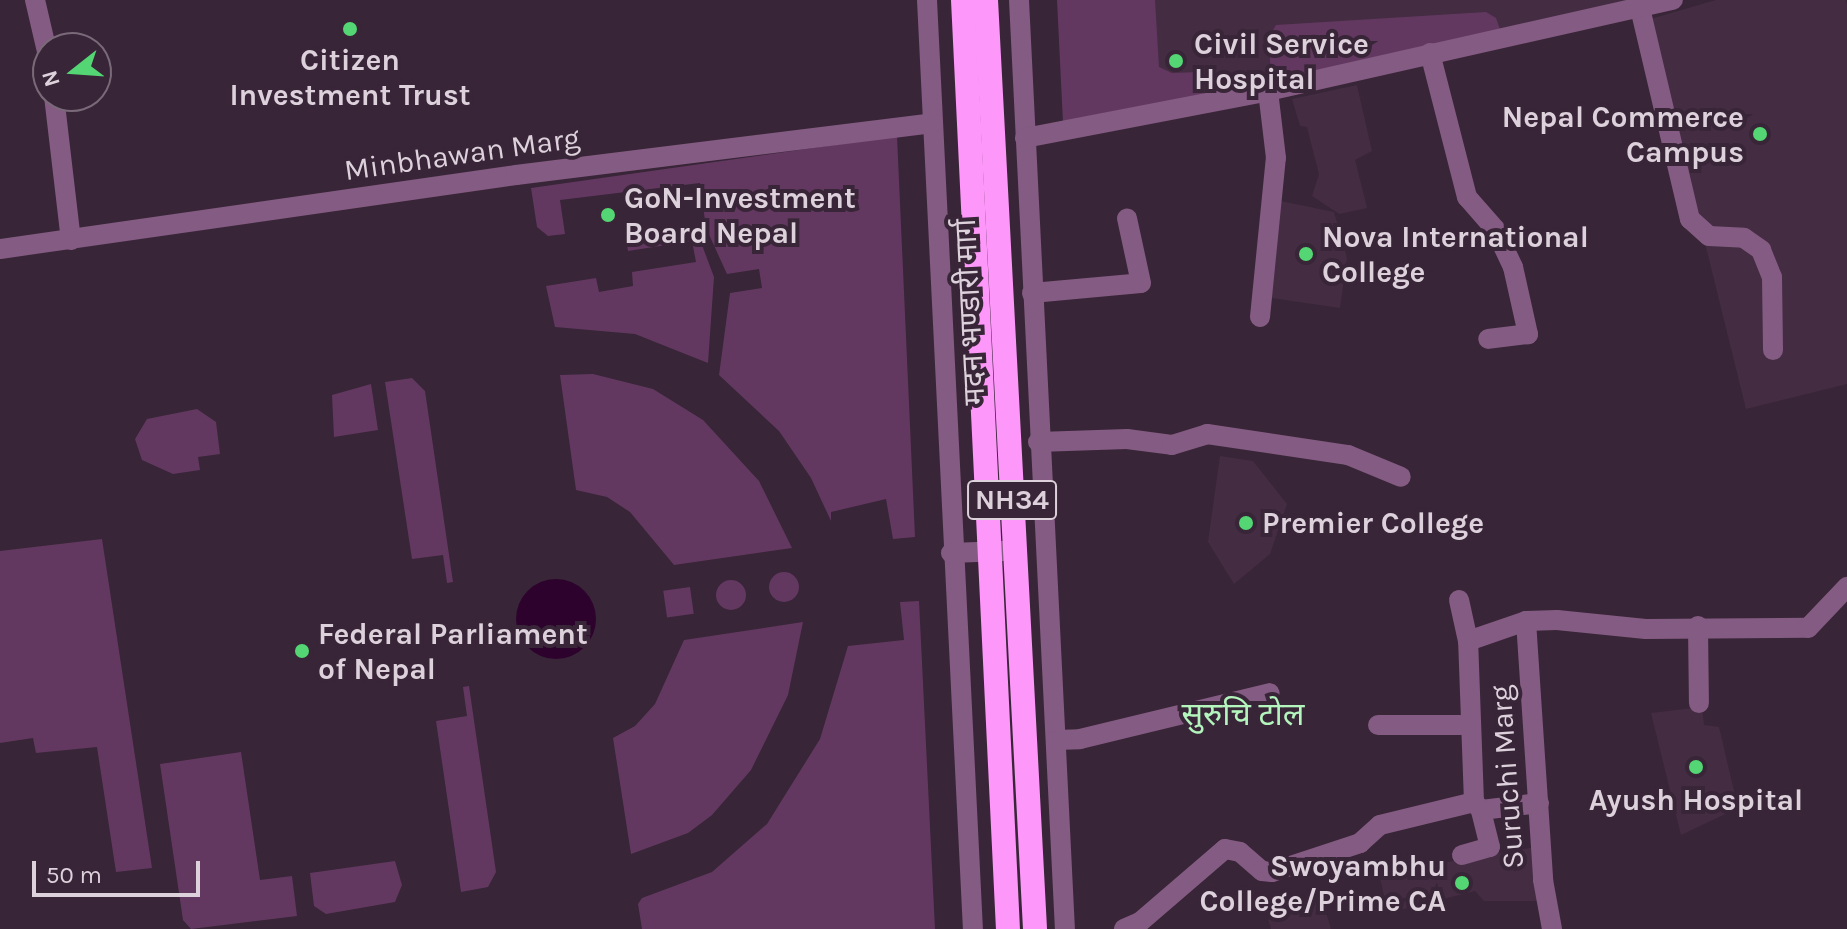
<!DOCTYPE html>
<html>
<head>
<meta charset="utf-8">
<style>
  body { margin:0 }
  #map { position:relative; width:1847px; height:929px; overflow:hidden; background:#382537; font-family:Karla,"Noto Sans Devanagari",sans-serif }
  div>[style] { position:absolute }
  .built>* { inset:0; background:#442c43 }
  .green>* { inset:0; background:#623860; transform-origin:0 0 }
  .round { border-radius:50% }
  .water>* { inset:0; background:#2d032d }
  .minor>* { height:20px; margin:-10px; padding:0 10px; transform-origin:10px; border-radius:10px; background:#845b82 }
  .highway>* { height:24px; margin:-12px; padding:0 12px; transform-origin:12px; border-radius:12px; background:#fd97f9 }
  .dots>* { width:22px; height:22px; translate:-50% -50%; box-sizing:border-box; border:4px solid #382537; border-radius:50% }
  span { translate:-50% -50%; white-space:nowrap; text-align:center; line-height:1.15; -webkit-text-stroke:8px #382537; paint-order:stroke }
  .shield-label span { padding:2px 6px; background:#382537; border:2px solid; border-radius:6px; -webkit-text-stroke-width:0 }
  .shield-label { font-size:28px; color:#ddd1dc; font-weight:700 }
  .poi-label { font-size:30px; color:#ddd1dc; font-weight:700 }
  .left { translate:0 -50%; text-align:left }
  .right { translate:-100% -50%; text-align:right }
  .street-label { font-size:30px; color:#ddd1dc }
  .neighbourhood-label { font-size:32px; color:#b4f5be }
  .north { position:absolute; left:32px; top:32px; width:80px; height:80px; box-sizing:border-box; background:#382537; border:2px solid #7a6a79; border-radius:50%; rotate:253deg; font-size:22px; font-weight:700; line-height:32px; text-align:center; color:#ddd1dc }
  .north::after { content:''; display:block; margin:auto; width:28px; height:36px; background:#53d673; clip-path:polygon(50% 0,100% 100%,50% 72%,0 100%) }
  .scale { position:absolute; left:32px; top:861px; width:168px; height:36px; box-sizing:border-box; border:4px solid #ddd1dc; border-top:0; padding-left:10px; font-size:24px; line-height:28px; white-space:nowrap; color:#ddd1dc; -webkit-text-stroke:6px #382537; paint-order:stroke }
</style>
</head>
<body>
<div id="map">
  <div class="built">
    <i style="clip-path:polygon(1057px 0,1648px 0,1161px 103px)"></i>
    <i style="clip-path:polygon(1716px 0,1846px 0,1847px 5px,1847px 384px,1746px 409px,1706px 247px,1640px 22px)"></i>
    <i style="clip-path:polygon(1357px 85px,1372px 151px,1355px 160px,1367px 208px,1339px 214px,1312px 196px,1319px 174px,1307px 127px,1300px 126px,1292px 99px)"></i>
    <i style="clip-path:polygon(1276px 200px,1334px 212px,1347px 258px,1340px 308px,1259px 296px)"></i>
    <i style="clip-path:polygon(1220px 456px,1253px 461px,1287px 504px,1270px 554px,1234px 584px,1208px 542px)"></i>
    <i style="clip-path:polygon(1702px 707px,1704px 725px,1719px 727px,1738px 808px,1681px 835px,1651px 713px)"></i>
    <i style="clip-path:polygon(1541px 846px,1545px 901px,1484px 901px,1475px 891px,1388px 913px,1379px 874px)"></i>
    <i style="clip-path:polygon(1321px 896px,1331px 929px,1271px 929px,1266px 911px)"></i>
  </div>
  <div class="green">
    <i style="clip-path:polygon(1057px 0,1155px 0,1159px 67px,1172px 73px,1199px 72px,1204px 96px,1063px 123px)"></i>
    <i style="clip-path:polygon(1486px 12px,1496px 18px,1501px 32px,1271px 82px,1269px 37px,1276px 25px)"></i>
    <i style="clip-path:polygon(897px 136px,915px 537px,893px 539px,886px 499px,831px 512px,831px 521px,811px 478px,779px 431px,719px 375px,730px 293px,762px 288px,759px 269px,727px 274px,706px 228px,700px 183px,560px 200px,565px 234px,548px 236px,537px 227px,531px 188px)"></i>
    <i style="clip-path:polygon(696px 229px,714px 277px,708px 363px,635px 334px,555px 327px,546px 286px,596px 278px,599px 292px,633px 286px,632px 272px,696px 262px,692px 241px,628px 251px,626px 239px)"></i>
    <i style="clip-path:polygon(593px 374px,653px 389px,703px 420px,759px 481px,792px 548px,674px 565px,630px 512px,607px 497px,576px 490px,560px 375px)"></i>
    <i style="clip-path:polygon(412px 378px,425px 391px,453px 582px,447px 583px,443px 555px,412px 559px,385px 382px)"></i>
    <i style="clip-path:polygon(371px 384px,378px 430px,334px 437px,332px 395px)"></i>
    <i style="clip-path:polygon(197px 409px,216px 422px,220px 454px,198px 457px,200px 470px,173px 474px,142px 460px,135px 439px,147px 419px)"></i>
    <i style="clip-path:polygon(102px 539px,152px 868px,116px 872px,97px 747px,36px 753px,33px 738px,0 743px,0 551px)"></i>
    <i class="round" style="left:769px;top:572px;width:30px;height:30px"></i>
    <i class="round" style="left:716px;top:580px;width:30px;height:30px"></i>
    <i style="left:690px;top:587px;width:27px;height:27px;rotate:82deg"></i>
    <i style="clip-path:polygon(919px 601px,935px 929px,642px 929px,638px 904px,642px 898px,712px 872px,767px 824px,820px 739px,848px 646px,904px 640px,900px 602px)"></i>
    <i style="clip-path:polygon(803px 622px,788px 695px,751px 770px,712px 815px,688px 833px,631px 854px,613px 738px,635px 726px,655px 704px,684px 640px)"></i>
    <i style="clip-path:polygon(469px 686px,496px 872px,488px 887px,461px 892px,436px 721px,467px 716px,463px 687px)"></i>
    <i style="clip-path:polygon(241px 752px,260px 880px,292px 876px,297px 916px,191px 929px,183px 920px,160px 764px)"></i>
    <i style="clip-path:polygon(395px 861px,402px 885px,395px 902px,326px 914px,314px 906px,310px 873px)"></i>
  </div>
  <div class="water">
    <i class="round" style="left:516px;top:579px;width:80px;height:80px"></i>
  </div>
  <div class="minor">
    <i style="left:35px;top:0;width:57px;rotate:76.9deg"></i>
    <i style="left:927px;top:0;width:930px;rotate:87.17deg"></i>
    <i style="left:1019px;top:0;width:930px;rotate:87.17deg"></i>
    <i style="left:1640px;top:8px;width:217px;rotate:76.7deg"></i>
    <i style="left:1690px;top:219px;width:25px;rotate:42deg"></i>
    <i style="left:1709px;top:236px;width:35px;rotate:3deg"></i>
    <i style="left:1744px;top:238px;width:21px;rotate:35deg"></i>
    <i style="left:1761px;top:250px;width:29px;rotate:68deg"></i>
    <i style="left:1772px;top:277px;width:73px;rotate:89.2deg"></i>
    <i style="left:1430px;top:53px;width:149px;rotate:75.6deg"></i>
    <i style="left:1467px;top:197px;width:43px;rotate:48.8deg"></i>
    <i style="left:1495px;top:229px;width:42px;rotate:64.7deg"></i>
    <i style="left:1513px;top:267px;width:69px;rotate:77.4deg"></i>
    <i style="left:1528px;top:334px;width:40px;rotate:172.9deg"></i>
    <i style="left:54px;top:96px;width:145px;rotate:83.3deg"></i>
    <i style="left:1025px;top:138px;width:248px;rotate:-10.9deg"></i>
    <i style="left:1268px;top:91px;width:415px;rotate:-12.7deg"></i>
    <i style="left:0;top:249px;width:521px;rotate:-8.16deg"></i>
    <i style="left:516px;top:175px;width:420px;rotate:-7.1deg"></i>
    <i style="left:1032px;top:293px;width:109px;rotate:-5.2deg"></i>
    <i style="left:1141px;top:283px;width:66px;rotate:-102.2deg"></i>
    <i style="left:1260px;top:317px;width:160px;rotate:-84.3deg"></i>
    <i style="left:1276px;top:158px;width:67px;rotate:-96.8deg"></i>
    <i style="left:1038px;top:442px;width:89px;rotate:-1.9deg"></i>
    <i style="left:1127px;top:439px;width:45px;rotate:7.6deg"></i>
    <i style="left:1172px;top:445px;width:37px;rotate:-17deg"></i>
    <i style="left:1207px;top:434px;width:143px;rotate:8.5deg"></i>
    <i style="left:1348px;top:455px;width:57px;rotate:22.5deg"></i>
    <i style="left:951px;top:553px;width:52px;rotate:-2.2deg"></i>
    <i style="left:1459px;top:600px;width:42px;rotate:77.6deg"></i>
    <i style="left:1526px;top:621px;width:260px;rotate:86.2deg"></i>
    <i style="left:1543px;top:880px;width:50px;rotate:79.6deg"></i>
    <i style="left:1698px;top:626px;width:77px;rotate:89.3deg"></i>
    <i style="left:1378px;top:725px;width:90px"></i>
    <i style="left:1056px;top:740px;width:24px;rotate:-2deg"></i>
    <i style="left:1080px;top:739px;width:195px;rotate:-13.6deg"></i>
    <i style="left:1539px;top:803px;width:58px;rotate:173.1deg"></i>
    <i style="left:1481px;top:810px;width:11px;rotate:-131deg"></i>
    <i style="left:1474px;top:802px;width:161px;rotate:-92.1deg"></i>
    <i style="left:1468px;top:641px;width:61px;rotate:-19deg"></i>
    <i style="left:1526px;top:621px;width:31px;rotate:-2deg"></i>
    <i style="left:1557px;top:620px;width:89px;rotate:5.8deg"></i>
    <i style="left:1646px;top:629px;width:162px;rotate:-0.4deg"></i>
    <i style="left:1808px;top:628px;width:57px;rotate:-46.4deg"></i>
    <i style="left:1462px;top:855px;width:29px;rotate:-16deg"></i>
    <i style="left:1490px;top:847px;width:38px;rotate:-104deg"></i>
    <i style="left:1124px;top:929px;width:17px;rotate:-24deg"></i>
    <i style="left:1140px;top:922px;width:112px;rotate:-40.7deg"></i>
    <i style="left:1225px;top:849px;width:15px;rotate:11deg"></i>
    <i style="left:1240px;top:852px;width:29px;rotate:41deg"></i>
    <i style="left:1262px;top:871px;width:10px;rotate:6deg"></i>
    <i style="left:1272px;top:872px;width:93px;rotate:-18.2deg"></i>
    <i style="left:1360px;top:843px;width:27px;rotate:-42deg"></i>
    <i style="left:1380px;top:825px;width:97px;rotate:-13.7deg"></i>
  </div>
  <div class="highway">
    <i style="left:963px;top:0;width:930px;rotate:87.23deg"></i>
    <i style="left:986px;top:0;width:930px;rotate:86.98deg"></i>
  </div>
  <div class="dots">
    <i style="left:350px;top:29px;background:#53d673"></i>
    <i style="left:1176px;top:61px;background:#53d673"></i>
    <i style="left:1760px;top:134px;background:#53d673"></i>
    <i style="left:608px;top:215px;background:#53d673"></i>
    <i style="left:1306px;top:254px;background:#53d673"></i>
    <i style="left:1246px;top:523px;background:#53d673"></i>
    <i style="left:302px;top:651px;background:#53d673"></i>
    <i style="left:1696px;top:767px;background:#53d673"></i>
    <i style="left:1462px;top:883px;background:#53d673"></i>
  </div>
  <div class="shield-label">
    <span style="left:1012px;top:500px">NH34</span>
  </div>
  <div class="poi-label">
    <span class="left" style="left:1194px;top:61px">Civil Service<br>Hospital</span>
    <span style="left:350px;top:77px">Citizen<br>Investment Trust</span>
    <span class="right" style="left:1744px;top:134px">Nepal Commerce<br>Campus</span>
    <span class="left" style="left:624px;top:215px">GoN-Investment<br>Board Nepal</span>
    <span class="left" style="left:1322px;top:254px">Nova International<br>College</span>
    <span class="left" style="left:1262px;top:523px">Premier College</span>
    <span class="left" style="left:318px;top:651px">Federal Parliament<br>of Nepal</span>
    <span style="left:1696px;top:800px">Ayush Hospital</span>
    <span class="right" style="left:1446px;top:883px">Swoyambhu<br>College/Prime CA</span>
  </div>
  <div class="street-label">
    <span style="left:462px;top:154px;rotate:-8deg">Minbhawan Marg</span>
    <span style="left:970px;top:312px;rotate:-93deg">मदन भण्डारी मार्ग</span>
    <span style="left:1507px;top:777px;rotate:-94deg">Suruchi Marg</span>
  </div>
  <div class="neighbourhood-label">
    <span style="left:1243px;top:715px">सुरुचि टोल</span>
  </div>
  <div class="north">N</div>
  <div class="scale">50 m</div>
</div>
</body>
</html>
